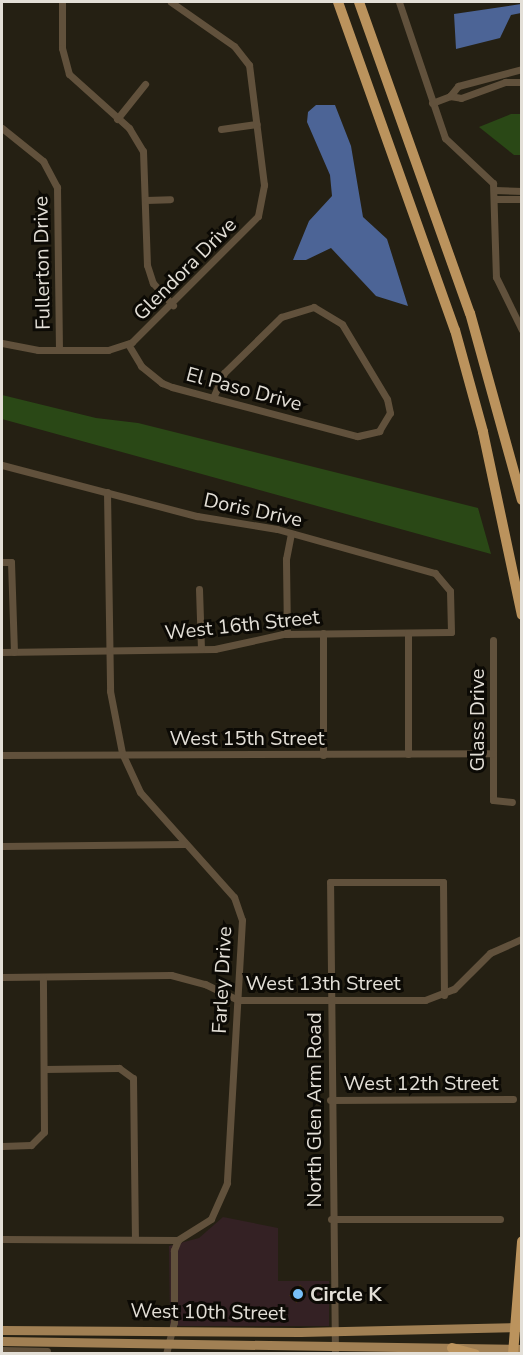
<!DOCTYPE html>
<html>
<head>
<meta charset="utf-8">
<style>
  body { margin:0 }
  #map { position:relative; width:523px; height:1355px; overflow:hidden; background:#252013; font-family:"Nunito Sans",sans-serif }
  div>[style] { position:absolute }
  .commercial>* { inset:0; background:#342124 }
  .green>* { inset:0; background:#2a4816 }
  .water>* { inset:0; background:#4c6496 }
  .building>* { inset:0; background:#4c3a07; transform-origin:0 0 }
  .minor>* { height:7px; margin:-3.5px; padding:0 3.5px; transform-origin:3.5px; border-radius:3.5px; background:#61513c }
  .major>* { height:9px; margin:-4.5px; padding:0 4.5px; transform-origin:4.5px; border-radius:4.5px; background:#a18054 }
  .highway>* { height:10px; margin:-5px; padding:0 5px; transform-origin:5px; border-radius:5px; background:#bb935d }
  .dots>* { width:16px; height:16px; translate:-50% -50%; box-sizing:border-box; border:3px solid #0c0a05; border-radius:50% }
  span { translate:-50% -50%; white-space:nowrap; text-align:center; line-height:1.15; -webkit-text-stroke:6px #0c0a05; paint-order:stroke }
  .street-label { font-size:20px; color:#e3dfd7 }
  .poi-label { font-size:20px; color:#e3dfd7; font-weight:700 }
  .left { translate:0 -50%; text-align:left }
  .frame { position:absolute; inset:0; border:3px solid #e3dfd7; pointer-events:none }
</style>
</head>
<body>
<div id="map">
  <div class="commercial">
    <i style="clip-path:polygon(223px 1217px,278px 1228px,278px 1281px,329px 1281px,329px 1326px,170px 1326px,169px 1246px,199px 1238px)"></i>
  </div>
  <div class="green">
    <i style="clip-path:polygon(511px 114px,521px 114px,521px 155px,514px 155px,479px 127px)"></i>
    <i style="clip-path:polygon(2px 395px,96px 418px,138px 423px,478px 508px,491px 554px,2px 419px)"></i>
  </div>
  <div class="water">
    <i style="clip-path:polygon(521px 4px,521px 13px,511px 15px,500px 38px,456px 49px,454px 14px)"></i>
    <i style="clip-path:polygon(316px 105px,335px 105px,351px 146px,363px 217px,387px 239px,408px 306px,376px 296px,331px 248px,306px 260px,293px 260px,309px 221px,332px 196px,330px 175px,307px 122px,308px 112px)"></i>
  </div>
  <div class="building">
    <i style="left:300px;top:1285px;width:10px;height:15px;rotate:45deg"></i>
  </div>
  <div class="minor">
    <i style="left:62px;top:2px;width:46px;rotate:90deg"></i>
    <i style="left:62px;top:48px;width:27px;rotate:75deg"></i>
    <i style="left:69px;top:74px;width:81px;rotate:42deg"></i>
    <i style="left:129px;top:128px;width:27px;rotate:59deg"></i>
    <i style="left:143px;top:151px;width:114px;rotate:88deg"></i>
    <i style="left:147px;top:265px;width:19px;rotate:72deg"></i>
    <i style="left:153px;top:283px;width:30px;rotate:48deg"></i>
    <i style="left:399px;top:2px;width:144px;rotate:71.3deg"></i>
    <i style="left:445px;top:138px;width:66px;rotate:43.2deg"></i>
    <i style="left:493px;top:183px;width:94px;rotate:88.2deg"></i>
    <i style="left:496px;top:277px;width:59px;rotate:63.9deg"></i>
    <i style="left:450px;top:96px;width:11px;rotate:10deg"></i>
    <i style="left:461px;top:98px;width:47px;rotate:-20deg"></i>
    <i style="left:505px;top:82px;width:17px"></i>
    <i style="left:432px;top:103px;width:19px;rotate:-21deg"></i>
    <i style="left:450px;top:96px;width:13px;rotate:-51deg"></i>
    <i style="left:458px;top:86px;width:66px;rotate:-14.9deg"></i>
    <i style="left:117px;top:119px;width:45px;rotate:-51.3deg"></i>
    <i style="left:2px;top:128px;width:53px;rotate:38.8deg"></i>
    <i style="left:43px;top:161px;width:30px;rotate:62deg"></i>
    <i style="left:57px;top:187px;width:163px;rotate:89.3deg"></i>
    <i style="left:221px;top:129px;width:36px;rotate:-8deg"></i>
    <i style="left:495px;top:190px;width:27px;rotate:2deg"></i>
    <i style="left:496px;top:199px;width:26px"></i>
    <i style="left:146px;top:200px;width:24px;rotate:-2deg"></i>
    <i style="left:2px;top:343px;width:37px;rotate:11deg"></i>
    <i style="left:38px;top:350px;width:70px"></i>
    <i style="left:108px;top:350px;width:25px;rotate:-18deg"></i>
    <i style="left:132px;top:342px;width:178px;rotate:-45deg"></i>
    <i style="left:258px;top:216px;width:32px;rotate:-79deg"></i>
    <i style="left:264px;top:185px;width:121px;rotate:-97.1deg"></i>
    <i style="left:249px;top:65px;width:24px;rotate:-128deg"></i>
    <i style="left:234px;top:46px;width:77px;rotate:-145.1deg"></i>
    <i style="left:128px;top:344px;width:26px;rotate:59deg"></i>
    <i style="left:141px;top:366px;width:27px;rotate:39deg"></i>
    <i style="left:162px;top:383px;width:11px;rotate:22deg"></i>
    <i style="left:172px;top:387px;width:42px;rotate:15deg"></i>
    <i style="left:213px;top:398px;width:149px;rotate:14.8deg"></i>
    <i style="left:357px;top:436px;width:1px"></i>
    <i style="left:358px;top:436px;width:22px;rotate:-13deg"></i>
    <i style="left:379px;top:431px;width:21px;rotate:-59deg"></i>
    <i style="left:390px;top:413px;width:14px;rotate:-102deg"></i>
    <i style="left:387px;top:399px;width:87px;rotate:-121deg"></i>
    <i style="left:342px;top:324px;width:33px;rotate:-149deg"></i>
    <i style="left:314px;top:307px;width:34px;rotate:163deg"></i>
    <i style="left:281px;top:317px;width:80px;rotate:135.5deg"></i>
    <i style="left:224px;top:373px;width:27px;rotate:114deg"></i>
    <i style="left:2px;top:465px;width:202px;rotate:14.7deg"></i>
    <i style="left:197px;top:516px;width:81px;rotate:9.2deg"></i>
    <i style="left:277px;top:529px;width:164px;rotate:15.6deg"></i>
    <i style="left:435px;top:573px;width:23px;rotate:50deg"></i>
    <i style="left:450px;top:591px;width:41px;rotate:88.6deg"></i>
    <i style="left:451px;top:632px;width:168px;rotate:179.3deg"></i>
    <i style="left:283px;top:634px;width:70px;rotate:167.6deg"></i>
    <i style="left:215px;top:649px;width:213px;rotate:179.2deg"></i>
    <i style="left:107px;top:492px;width:199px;rotate:89.1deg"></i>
    <i style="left:110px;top:691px;width:63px;rotate:79deg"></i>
    <i style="left:122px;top:753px;width:43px;rotate:65.2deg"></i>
    <i style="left:140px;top:792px;width:141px;rotate:48.2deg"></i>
    <i style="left:234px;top:897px;width:24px;rotate:71deg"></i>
    <i style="left:242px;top:920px;width:263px;rotate:93.3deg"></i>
    <i style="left:227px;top:1183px;width:39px;rotate:114deg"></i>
    <i style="left:211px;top:1219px;width:39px;rotate:148deg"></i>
    <i style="left:178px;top:1240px;width:11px;rotate:112deg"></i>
    <i style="left:174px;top:1250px;width:72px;rotate:90deg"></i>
    <i style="left:174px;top:1322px;width:33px;rotate:104deg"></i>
    <i style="left:2px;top:562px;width:9px"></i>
    <i style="left:11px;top:562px;width:90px;rotate:88.1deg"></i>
    <i style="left:199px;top:589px;width:60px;rotate:88.1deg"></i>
    <i style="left:323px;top:633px;width:122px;rotate:90deg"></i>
    <i style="left:408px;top:633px;width:121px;rotate:90deg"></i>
    <i style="left:287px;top:634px;width:75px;rotate:-90.8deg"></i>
    <i style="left:286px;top:559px;width:25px;rotate:-79deg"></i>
    <i style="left:493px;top:640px;width:160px;rotate:90deg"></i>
    <i style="left:493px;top:800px;width:19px;rotate:6deg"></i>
    <i style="left:2px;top:755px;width:491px;rotate:-0.2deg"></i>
    <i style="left:2px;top:846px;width:183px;rotate:-0.6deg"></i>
    <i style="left:2px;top:977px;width:169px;rotate:-0.7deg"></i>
    <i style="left:171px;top:975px;width:35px;rotate:15deg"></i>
    <i style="left:205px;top:984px;width:37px;rotate:26deg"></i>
    <i style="left:238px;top:1000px;width:187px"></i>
    <i style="left:425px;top:1000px;width:31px;rotate:-21deg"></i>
    <i style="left:454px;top:989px;width:51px;rotate:-45deg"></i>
    <i style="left:490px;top:953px;width:35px;rotate:-24deg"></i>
    <i style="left:44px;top:1069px;width:75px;rotate:-0.8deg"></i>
    <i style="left:119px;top:1068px;width:17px;rotate:36deg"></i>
    <i style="left:133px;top:1078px;width:159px;rotate:89.3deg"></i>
    <i style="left:330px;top:1100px;width:183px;rotate:-0.3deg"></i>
    <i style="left:2px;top:1146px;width:29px;rotate:-2deg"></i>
    <i style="left:31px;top:1145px;width:18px;rotate:-45deg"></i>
    <i style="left:44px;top:1132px;width:155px;rotate:-90.4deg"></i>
    <i style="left:331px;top:1219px;width:169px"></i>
    <i style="left:2px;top:1239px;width:176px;rotate:0.3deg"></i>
    <i style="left:2px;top:1350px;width:45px;rotate:1.3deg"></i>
    <i style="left:335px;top:1354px;width:472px;rotate:-90.6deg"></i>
    <i style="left:330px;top:882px;width:113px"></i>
    <i style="left:443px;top:882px;width:113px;rotate:89.5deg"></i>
  </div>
  <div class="major">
    <i style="left:2px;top:1330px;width:298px;rotate:0.4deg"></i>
    <i style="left:300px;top:1332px;width:222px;rotate:-1.3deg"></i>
    <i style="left:2px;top:1341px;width:520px;rotate:0.88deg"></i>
  </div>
  <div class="highway">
    <i style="left:338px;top:2px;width:348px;rotate:70.4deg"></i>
    <i style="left:455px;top:330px;width:106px;rotate:74.6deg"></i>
    <i style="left:483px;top:432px;width:187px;rotate:78deg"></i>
    <i style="left:359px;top:2px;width:330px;rotate:70.4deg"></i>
    <i style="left:470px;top:313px;width:194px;rotate:74.5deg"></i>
    <i style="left:452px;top:1348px;width:24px;rotate:15deg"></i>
    <i style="left:513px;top:1354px;width:113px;rotate:-85.4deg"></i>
  </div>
  <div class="dots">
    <i style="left:298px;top:1294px;background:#77bff7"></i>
  </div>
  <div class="street-label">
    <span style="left:42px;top:263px;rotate:-91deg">Fullerton Drive</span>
    <span style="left:185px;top:269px;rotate:-45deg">Glendora Drive</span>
    <span style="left:244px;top:389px;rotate:15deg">El Paso Drive</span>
    <span style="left:253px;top:510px;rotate:12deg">Doris Drive</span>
    <span style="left:242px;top:625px;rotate:-6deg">West 16th Street</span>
    <span style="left:477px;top:720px;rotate:-90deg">Glass Drive</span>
    <span style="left:247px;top:738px">West 15th Street</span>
    <span style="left:222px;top:980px;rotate:-87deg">Farley Drive</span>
    <span style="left:323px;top:983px">West 13th Street</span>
    <span style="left:421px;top:1083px">West 12th Street</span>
    <span style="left:314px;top:1110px;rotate:-90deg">North Glen Arm Road</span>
    <span style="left:208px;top:1312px;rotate:1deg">West 10th Street</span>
  </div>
  <div class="poi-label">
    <span class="left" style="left:310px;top:1294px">Circle K</span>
  </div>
  <div class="frame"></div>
</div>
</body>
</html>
